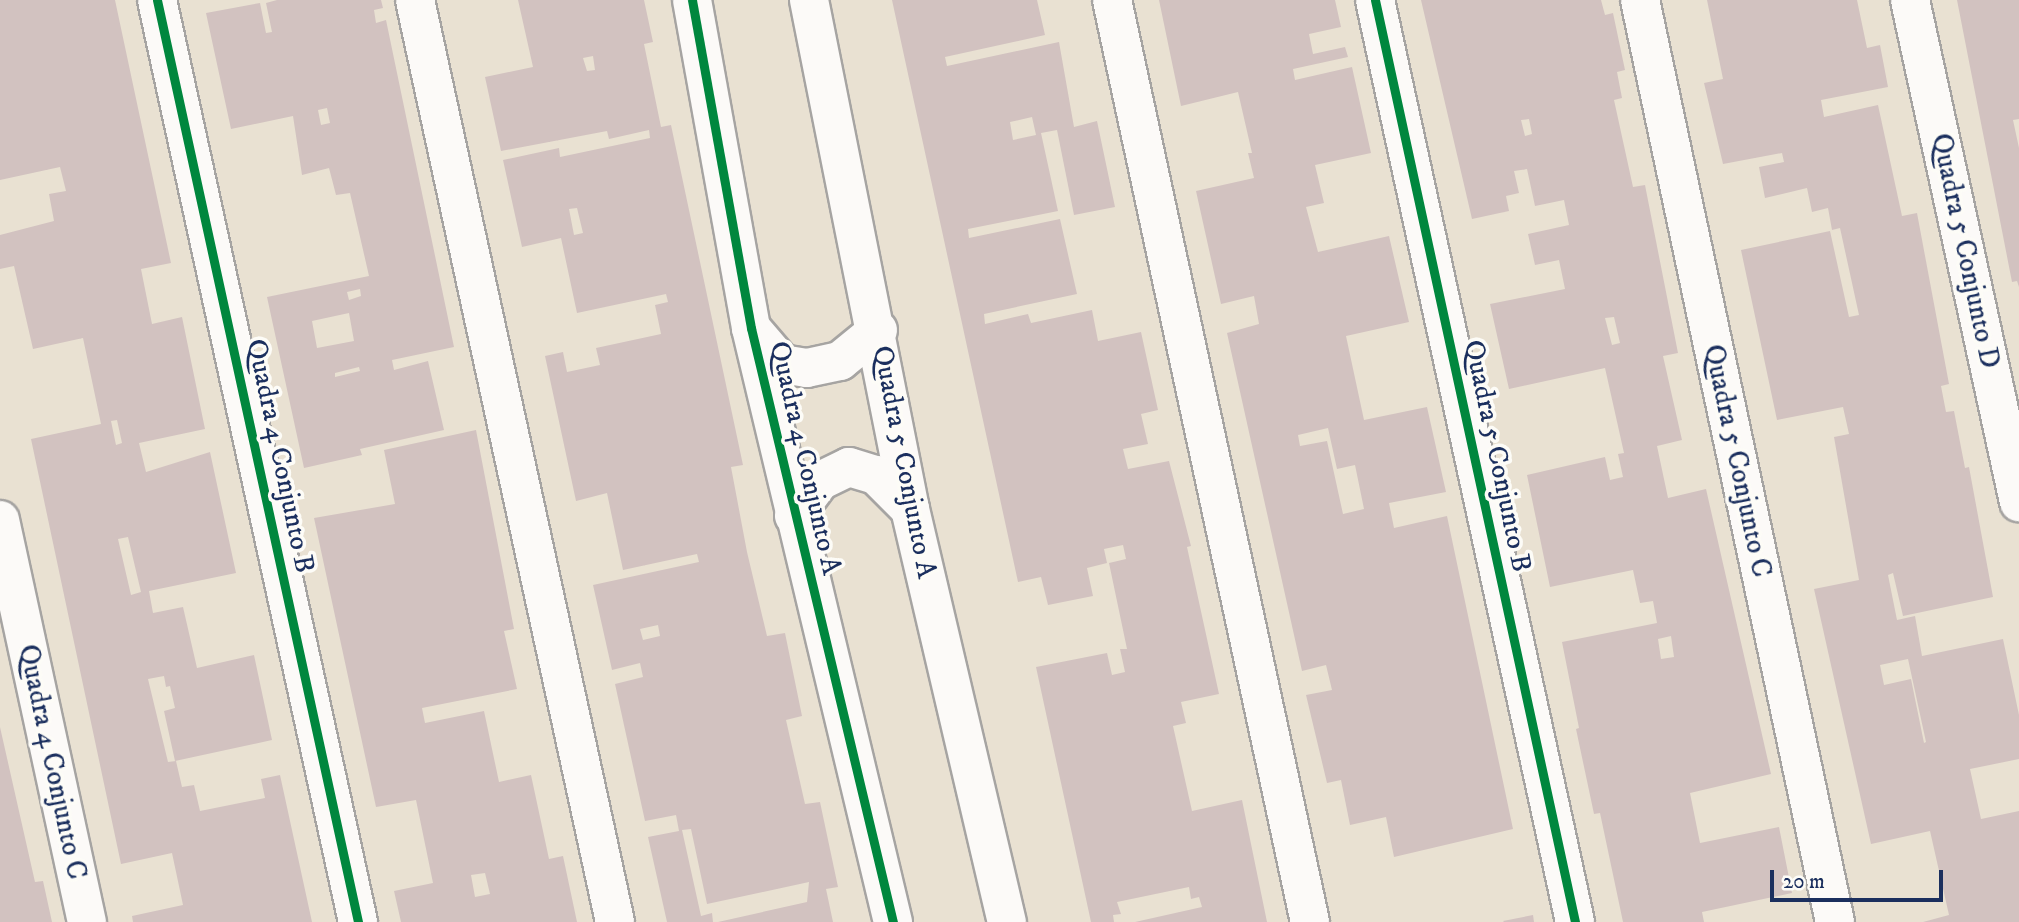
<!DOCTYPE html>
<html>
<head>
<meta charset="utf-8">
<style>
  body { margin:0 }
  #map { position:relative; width:2019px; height:922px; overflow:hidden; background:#e9e1d2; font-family:"IM FELL DW Pica",serif }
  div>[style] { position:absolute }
  .building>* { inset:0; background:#d2c2c0 }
  .roads { filter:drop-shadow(2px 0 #a6a4a2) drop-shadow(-2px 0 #a6a4a2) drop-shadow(0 2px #a6a4a2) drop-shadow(0 -2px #a6a4a2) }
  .minor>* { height:38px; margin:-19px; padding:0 19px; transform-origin:19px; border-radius:19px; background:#fcfaf8 }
  .cycleway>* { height:9px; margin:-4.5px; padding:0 4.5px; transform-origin:4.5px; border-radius:4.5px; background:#00873e }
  span { translate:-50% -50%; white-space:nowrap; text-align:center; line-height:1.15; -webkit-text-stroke:7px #fdfcf7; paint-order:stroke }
  .street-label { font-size:28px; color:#1b2f5e }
  .scale { position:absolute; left:1770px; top:870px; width:173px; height:32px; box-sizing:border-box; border:4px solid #1b2f5e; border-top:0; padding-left:9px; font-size:21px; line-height:24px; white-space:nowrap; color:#1b2f5e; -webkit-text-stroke:5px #fdfcf7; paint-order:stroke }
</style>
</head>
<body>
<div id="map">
  <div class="building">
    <i style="clip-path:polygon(evenodd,0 0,115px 0,171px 263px,141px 269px,152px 324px,182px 317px,205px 429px,139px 443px,146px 472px,210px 452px,236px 573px,149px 591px,153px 613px,183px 607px,197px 668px,254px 655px,272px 740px,175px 761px,164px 711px,175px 708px,170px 686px,166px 687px,164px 676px,148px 679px,168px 762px,176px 761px,182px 787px,194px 785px,200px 811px,265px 798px,261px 779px,280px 775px,312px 922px,133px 922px,132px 916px,183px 905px,172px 853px,121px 864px,31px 439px,101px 424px,83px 338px,33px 349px,14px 266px,0 269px,0 235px,54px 221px,49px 194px,66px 191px,60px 167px,0 180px,0 0,117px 420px,122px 443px,116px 445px,111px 421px,117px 420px,0 0,128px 537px,141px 592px,131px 595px,118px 539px,128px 537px)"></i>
    <i style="clip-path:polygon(evenodd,277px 0,381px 0,383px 8px,374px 10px,376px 23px,386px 20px,454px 347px,392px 360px,394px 370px,428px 361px,444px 430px,360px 449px,362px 455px,304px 468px,267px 297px,369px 276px,350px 193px,336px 195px,329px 168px,302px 175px,293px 116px,231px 129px,206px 13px,260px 3px,266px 33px,272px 32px,266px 3px,277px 0,327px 108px,330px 123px,321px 125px,318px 110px,327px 108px,277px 0,360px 289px,361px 296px,349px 300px,347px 292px,360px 289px,277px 0,349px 313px,354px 341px,317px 348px,312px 321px,349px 313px,277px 0,359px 367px,360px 371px,335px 377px,335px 373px,359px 367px)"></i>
    <i style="clip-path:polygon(evenodd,518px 0,644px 0,653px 42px,644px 44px,661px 127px,671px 125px,743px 465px,731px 467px,747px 552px,767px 636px,785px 633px,802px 716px,786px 720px,805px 804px,820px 802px,838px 887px,826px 889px,833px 922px,718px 922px,807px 902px,809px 882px,707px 904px,691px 829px,682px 830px,701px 916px,712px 913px,713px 922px,667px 922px,648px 837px,679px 831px,676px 815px,645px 821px,615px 684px,643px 677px,640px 663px,612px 670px,593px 585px,699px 562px,697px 554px,623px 570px,607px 493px,576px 501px,545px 356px,563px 352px,567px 372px,600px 365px,596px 348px,661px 334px,655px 305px,668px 302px,666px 294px,577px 313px,561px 238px,522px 247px,503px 160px,559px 148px,560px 157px,650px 138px,649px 130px,609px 139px,607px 131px,501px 151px,485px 77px,533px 67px,518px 0,593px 56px,595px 70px,587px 71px,583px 58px,593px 56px,518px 0,577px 208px,583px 233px,574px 235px,569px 209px,577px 208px,518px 0,658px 625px,660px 636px,643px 640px,640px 629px,658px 625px)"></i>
    <i style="clip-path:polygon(evenodd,892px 0,1037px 0,1045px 35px,945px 57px,947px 66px,1059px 42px,1074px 127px,1097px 121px,1115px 207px,1074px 215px,1057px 130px,1041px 133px,1058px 211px,968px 229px,969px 238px,1060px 219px,1077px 294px,984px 314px,985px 324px,1028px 314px,1031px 323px,1092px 310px,1098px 341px,1141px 332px,1158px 410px,1141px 414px,1148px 444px,1123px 449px,1128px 469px,1169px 461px,1191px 546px,1187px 547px,1219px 694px,1181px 702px,1186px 723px,1173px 726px,1192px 811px,1242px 800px,1267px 922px,1135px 922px,1202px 907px,1199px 897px,1191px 899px,1189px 887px,1117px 902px,1121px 914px,1113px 915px,1114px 922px,1091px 922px,1036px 667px,1107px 653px,1112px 675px,1125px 672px,1120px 649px,1127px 649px,1109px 563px,1126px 559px,1123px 545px,1104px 549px,1107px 563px,1087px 568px,1093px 596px,1048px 605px,1041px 577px,1018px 582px,892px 0,1032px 117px,1036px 135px,1013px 140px,1010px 122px,1032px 117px)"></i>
    <i style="clip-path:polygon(evenodd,1159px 0,1335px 0,1341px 27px,1309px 34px,1313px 54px,1345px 47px,1348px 57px,1293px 69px,1295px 80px,1352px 67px,1371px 153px,1315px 165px,1324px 203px,1306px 207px,1318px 252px,1389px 236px,1409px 322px,1346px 336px,1364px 420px,1427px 407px,1446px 492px,1389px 503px,1394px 528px,1447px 516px,1513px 829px,1394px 857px,1386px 817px,1350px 825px,1341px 780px,1327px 783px,1306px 695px,1332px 690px,1326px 665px,1302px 671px,1227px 333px,1259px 324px,1254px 296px,1221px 304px,1196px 191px,1254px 178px,1248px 153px,1252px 153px,1238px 92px,1181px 106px,1159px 0,1328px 428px,1337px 469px,1355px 465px,1364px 509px,1343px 514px,1327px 441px,1300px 446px,1298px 435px,1328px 428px)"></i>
    <i style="clip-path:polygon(evenodd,1421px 0,1601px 0,1605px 15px,1613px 13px,1625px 70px,1617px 72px,1622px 98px,1614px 100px,1633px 187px,1645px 185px,1678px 353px,1663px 356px,1682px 440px,1657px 446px,1668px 498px,1706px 489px,1771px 774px,1690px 793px,1700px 843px,1779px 827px,1792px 893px,1702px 912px,1704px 922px,1623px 922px,1600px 813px,1594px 814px,1576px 729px,1579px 728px,1562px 642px,1657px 623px,1653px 601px,1640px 603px,1633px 570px,1550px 587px,1527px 475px,1605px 457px,1610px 480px,1623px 477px,1618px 454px,1624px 453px,1605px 368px,1509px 389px,1490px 304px,1565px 289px,1559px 260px,1535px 265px,1528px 234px,1569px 225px,1564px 200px,1535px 206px,1527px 169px,1514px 171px,1519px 193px,1506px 196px,1509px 211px,1472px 219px,1421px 0,1529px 119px,1532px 134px,1525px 136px,1521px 120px,1529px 119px,1421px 0,1614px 317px,1620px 343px,1612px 345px,1605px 318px,1614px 317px,1421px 0,1671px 636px,1674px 657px,1661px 659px,1658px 639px,1671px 636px)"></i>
    <i style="clip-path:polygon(evenodd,1707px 0,1857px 0,1867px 48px,1880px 45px,1888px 87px,1821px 100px,1824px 117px,1878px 105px,1902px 216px,1917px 213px,1949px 384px,1941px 386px,1946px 412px,1954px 411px,1965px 468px,1969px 467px,1993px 597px,1903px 616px,1893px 573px,1888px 575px,1897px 620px,1915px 616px,1922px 656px,2003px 639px,2019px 715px,2019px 759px,1970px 769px,1981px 819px,2019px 811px,2019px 922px,1923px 922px,1949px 915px,1930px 831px,1871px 844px,1814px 589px,1859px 580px,1834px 437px,1849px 434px,1843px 407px,1777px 420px,1741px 250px,1830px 231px,1849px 317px,1859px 315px,1840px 228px,1832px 230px,1828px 208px,1812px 212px,1807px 188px,1765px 198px,1759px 167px,1784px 162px,1782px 153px,1723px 164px,1704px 83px,1723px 79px,1707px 0,1908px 659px,1926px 742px,1924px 743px,1911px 679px,1884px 685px,1880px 665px,1908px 659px)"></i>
    <i style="clip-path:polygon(1957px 0,2019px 0,2019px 119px,2013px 120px,2019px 148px,2019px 287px,2017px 281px,2012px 282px)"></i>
    <i style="clip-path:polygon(evenodd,476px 430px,514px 629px,504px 631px,517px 689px,422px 708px,425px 723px,484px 711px,499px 782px,531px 775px,549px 859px,563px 856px,577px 922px,401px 922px,394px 891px,433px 883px,416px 800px,376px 807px,314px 518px,395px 504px,384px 450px,476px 430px,485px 873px,490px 894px,475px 897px,471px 875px,485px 873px)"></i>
    <i style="clip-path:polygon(0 727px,35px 882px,43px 881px,52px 922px,0 922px)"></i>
    <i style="clip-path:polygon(1533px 915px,1534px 922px,1504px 922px,1503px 921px)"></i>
  </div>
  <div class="roads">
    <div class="minor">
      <i style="left:157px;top:0;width:944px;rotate:77.7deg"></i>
      <i style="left:415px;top:0;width:943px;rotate:77.76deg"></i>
      <i style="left:692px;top:0;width:333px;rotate:79.8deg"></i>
      <i style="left:751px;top:328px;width:611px;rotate:76.56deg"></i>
      <i style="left:809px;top:0;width:519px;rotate:78.78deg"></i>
      <i style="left:910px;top:509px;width:424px;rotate:76.8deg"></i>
      <i style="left:1112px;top:0;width:943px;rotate:77.88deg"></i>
      <i style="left:1375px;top:0;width:943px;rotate:77.76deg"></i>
      <i style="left:1640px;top:0;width:942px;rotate:78.06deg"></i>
      <i style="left:1910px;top:0;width:514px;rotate:77.75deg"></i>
      <i style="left:751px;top:328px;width:48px;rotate:49.3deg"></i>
      <i style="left:782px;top:364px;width:25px;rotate:9deg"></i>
      <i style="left:807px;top:368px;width:34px;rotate:-12deg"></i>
      <i style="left:840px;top:361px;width:49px;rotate:-39.2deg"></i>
      <i style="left:794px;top:516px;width:44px;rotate:-53.4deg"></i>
      <i style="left:820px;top:481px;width:32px;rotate:-26deg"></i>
      <i style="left:849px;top:467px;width:28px;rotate:17deg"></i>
      <i style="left:876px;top:475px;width:48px;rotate:45deg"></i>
      <i style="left:0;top:520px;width:411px;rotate:77.8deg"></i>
    </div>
  </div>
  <div class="cycleway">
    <i style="left:157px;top:0;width:944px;rotate:77.7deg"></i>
    <i style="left:692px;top:0;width:333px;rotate:79.8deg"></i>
    <i style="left:751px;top:328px;width:611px;rotate:76.56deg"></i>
    <i style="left:1375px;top:0;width:943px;rotate:77.76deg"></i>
  </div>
  <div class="street-label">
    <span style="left:1965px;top:251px;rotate:78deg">Quadra 5 Conjunto D</span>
    <span style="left:280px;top:456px;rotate:78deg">Quadra 4 Conjunto B</span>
    <span style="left:1497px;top:456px;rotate:78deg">Quadra 5 Conjunto B</span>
    <span style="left:805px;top:458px;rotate:77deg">Quadra 4 Conjunto A</span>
    <span style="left:1737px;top:461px;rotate:78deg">Quadra 5 Conjunto C</span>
    <span style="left:904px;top:462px;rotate:79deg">Quadra 5 Conjunto A</span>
    <span style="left:52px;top:762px;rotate:78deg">Quadra 4 Conjunto C</span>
  </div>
  <div class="scale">20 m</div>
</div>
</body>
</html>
